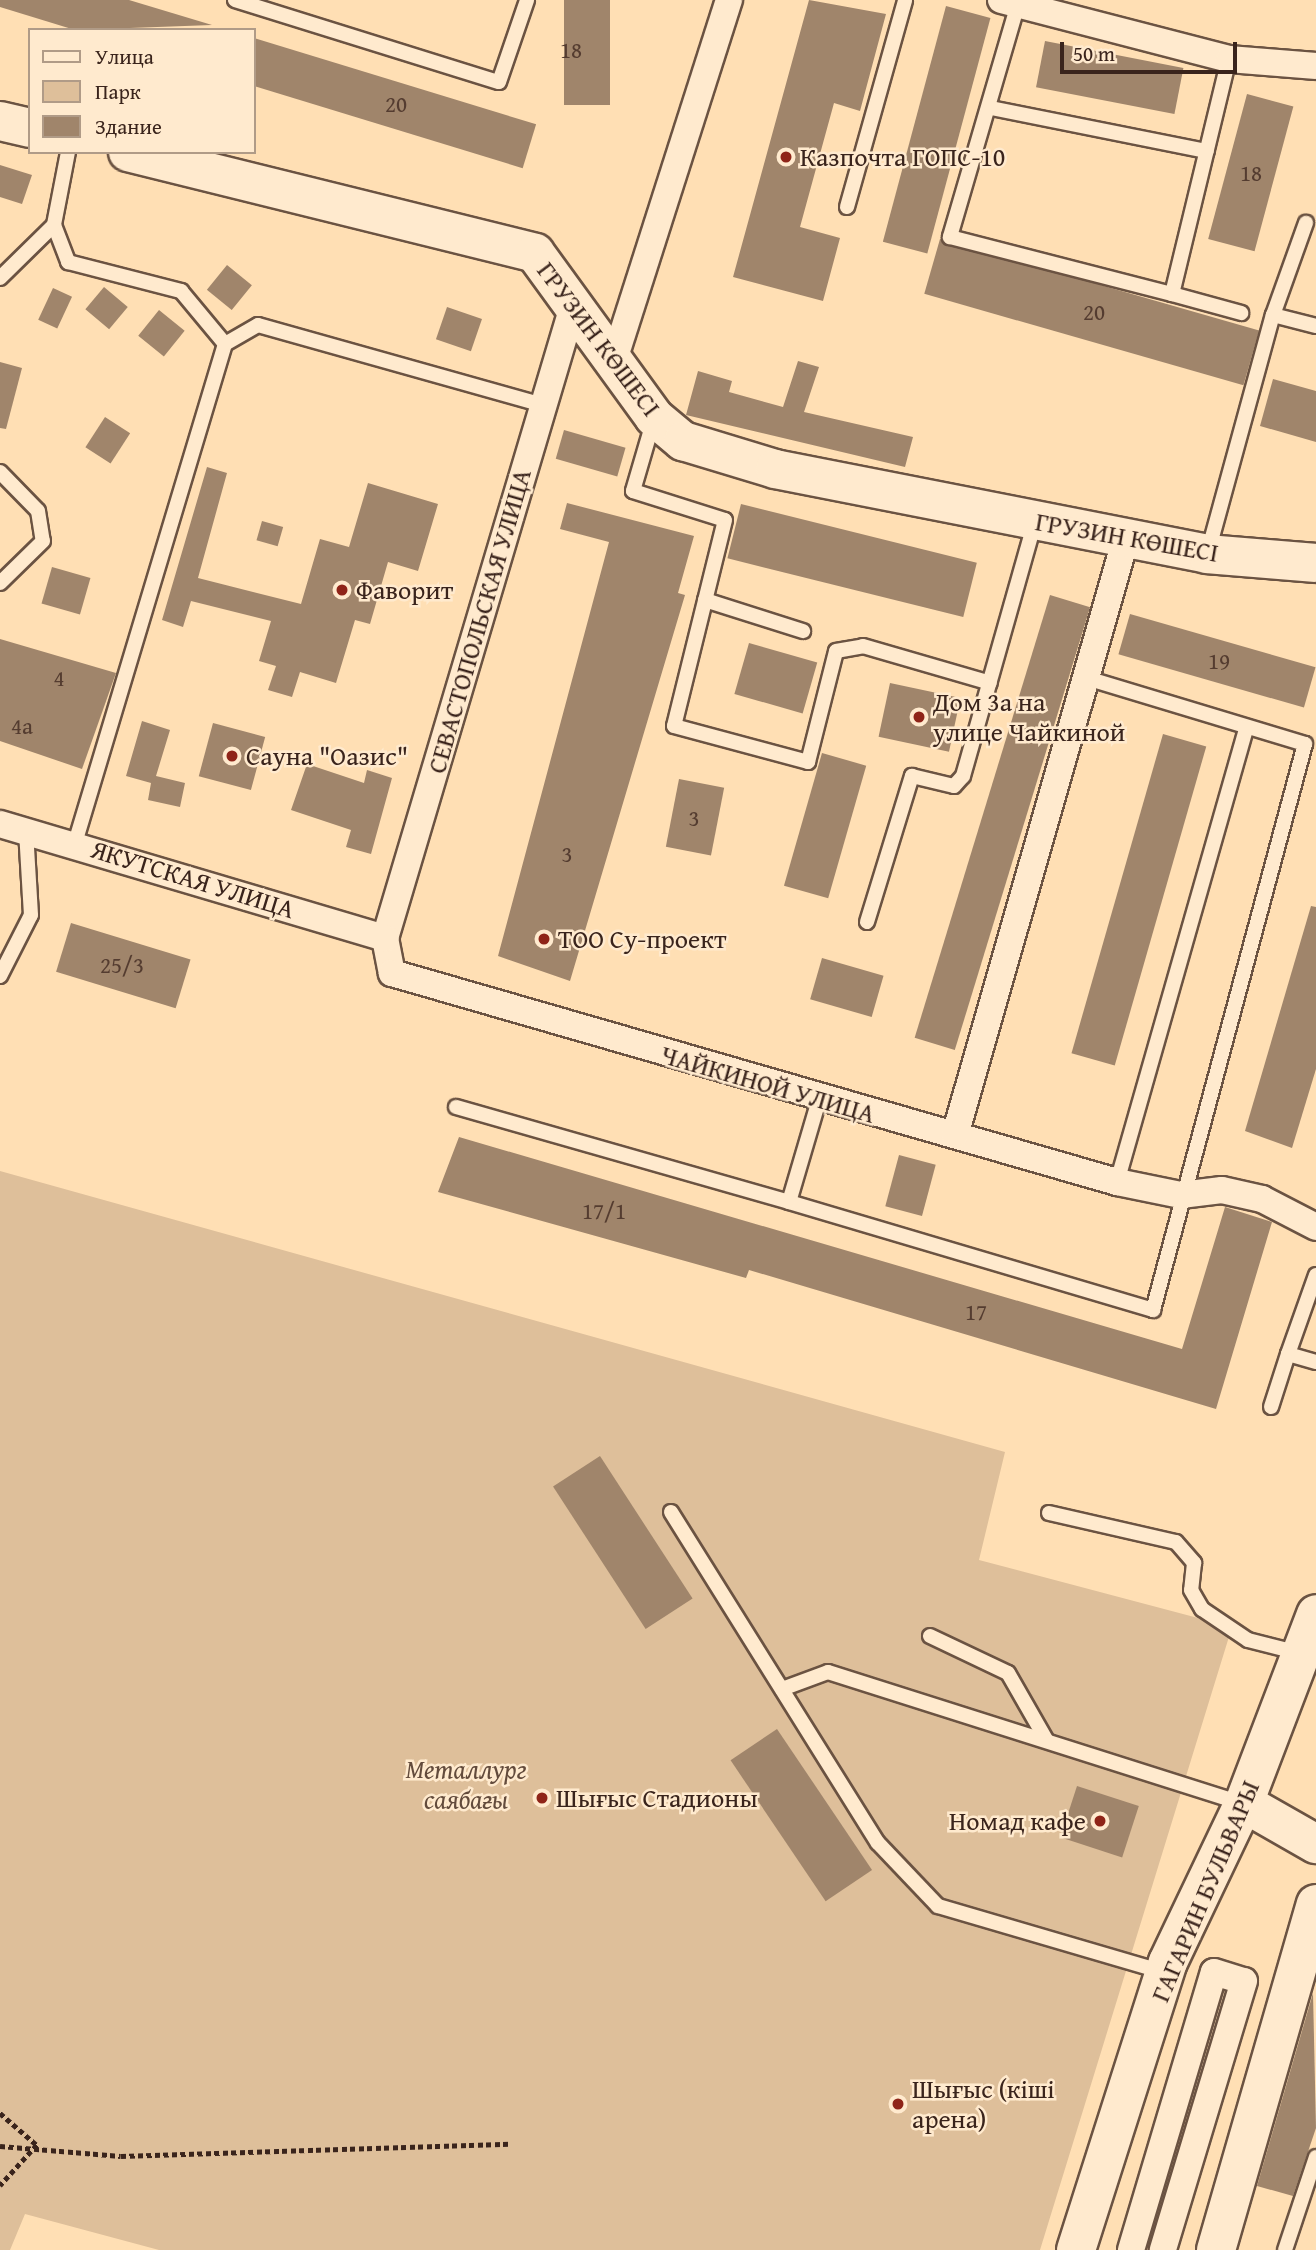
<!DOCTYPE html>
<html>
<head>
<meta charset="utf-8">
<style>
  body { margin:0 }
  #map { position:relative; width:1316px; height:2250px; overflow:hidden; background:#ffdfb4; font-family:"Gentium Book Plus",serif }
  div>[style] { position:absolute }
  .green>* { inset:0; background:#debf9a }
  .building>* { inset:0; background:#a0856b; transform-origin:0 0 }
  .path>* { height:4.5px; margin-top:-2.25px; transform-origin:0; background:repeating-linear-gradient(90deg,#3a241c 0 5px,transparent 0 8.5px) }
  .roads { filter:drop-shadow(2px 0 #6b5342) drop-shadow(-2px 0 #6b5342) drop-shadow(0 2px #6b5342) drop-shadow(0 -2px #6b5342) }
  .lane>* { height:14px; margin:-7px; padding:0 7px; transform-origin:7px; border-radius:7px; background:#ffeace }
  .street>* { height:26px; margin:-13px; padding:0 13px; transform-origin:13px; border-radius:13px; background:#ffeace }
  .secondary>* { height:38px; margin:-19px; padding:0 19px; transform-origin:19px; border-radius:19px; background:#ffeace }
  .dots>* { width:19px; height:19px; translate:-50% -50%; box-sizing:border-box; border:4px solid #ffeace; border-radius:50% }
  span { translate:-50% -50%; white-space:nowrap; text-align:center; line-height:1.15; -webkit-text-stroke:5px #ffeace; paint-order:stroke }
  .number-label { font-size:23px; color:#543c30 }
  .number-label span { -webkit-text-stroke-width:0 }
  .poi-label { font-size:26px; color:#3a241c }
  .left { translate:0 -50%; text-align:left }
  .right { translate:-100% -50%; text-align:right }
  .street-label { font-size:26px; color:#3a241c }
  .park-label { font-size:26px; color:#634b3c; font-style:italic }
  .legend { position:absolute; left:28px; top:28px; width:228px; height:126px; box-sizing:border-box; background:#ffeace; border:2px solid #b09b87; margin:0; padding:9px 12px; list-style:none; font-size:21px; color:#3a241c }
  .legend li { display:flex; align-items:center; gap:14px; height:35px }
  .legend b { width:35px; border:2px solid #b09b87 }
  .scale { position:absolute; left:1060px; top:42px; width:177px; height:32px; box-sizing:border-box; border:4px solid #3a241c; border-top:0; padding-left:9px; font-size:21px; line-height:24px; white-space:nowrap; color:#3a241c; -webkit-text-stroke:5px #ffeace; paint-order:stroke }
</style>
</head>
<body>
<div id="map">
  <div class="green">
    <i style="clip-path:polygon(0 1171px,1005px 1452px,979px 1560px,1232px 1627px,1040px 2250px,159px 2250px,25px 2214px,10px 2250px,0 2250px)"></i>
  </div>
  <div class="building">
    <i style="clip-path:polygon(0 0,129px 0,212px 25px,75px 30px,0 7px)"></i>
    <i style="left:564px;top:0;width:46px;height:105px"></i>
    <i style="clip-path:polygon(809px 0,886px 14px,860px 111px,834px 103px,800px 227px,840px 238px,823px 301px,733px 277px)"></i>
    <i style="left:946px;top:6px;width:46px;height:244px;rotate:15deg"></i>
    <i style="left:254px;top:38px;width:295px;height:46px;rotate:17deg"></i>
    <i style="left:1045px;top:41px;width:141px;height:47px;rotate:11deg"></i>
    <i style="left:1247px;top:94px;width:48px;height:150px;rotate:15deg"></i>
    <i style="clip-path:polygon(0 165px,32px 175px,22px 204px,0 197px)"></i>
    <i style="left:940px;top:239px;width:332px;height:57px;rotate:16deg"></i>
    <i style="left:227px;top:265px;width:32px;height:32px;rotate:39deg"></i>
    <i style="left:104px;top:287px;width:31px;height:29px;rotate:40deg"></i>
    <i style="left:53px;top:288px;width:21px;height:35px;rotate:25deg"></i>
    <i style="left:447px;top:307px;width:37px;height:34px;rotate:19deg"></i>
    <i style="left:159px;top:310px;width:33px;height:33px;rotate:39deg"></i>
    <i style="clip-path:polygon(798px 361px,819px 367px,804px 412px,913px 437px,905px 467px,686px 415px,698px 371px,732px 381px,729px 392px,783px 407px)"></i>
    <i style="clip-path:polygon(0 362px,22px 368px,6px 429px,0 428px)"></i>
    <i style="clip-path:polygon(1273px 379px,1316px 391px,1316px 442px,1260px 426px)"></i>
    <i style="left:105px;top:417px;width:30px;height:36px;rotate:33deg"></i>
    <i style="left:564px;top:430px;width:64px;height:30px;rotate:16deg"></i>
    <i style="clip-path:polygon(207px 467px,227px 473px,198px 578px,301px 604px,320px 539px,349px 547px,368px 483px,438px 504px,418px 571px,388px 562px,370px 624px,355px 620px,336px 683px,300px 672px,292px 697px,268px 690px,276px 666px,259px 661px,271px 621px,191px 601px,183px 627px,162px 620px)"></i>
    <i style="clip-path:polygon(567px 503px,694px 536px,678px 593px,685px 595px,570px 981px,498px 956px,609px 542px,560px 529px)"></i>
    <i style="left:741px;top:504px;width:243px;height:56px;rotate:14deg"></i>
    <i style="left:262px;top:521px;width:22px;height:20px;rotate:16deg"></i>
    <i style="left:52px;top:567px;width:40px;height:38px;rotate:16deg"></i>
    <i style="left:1050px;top:595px;width:42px;height:463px;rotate:17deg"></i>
    <i style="left:1130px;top:614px;width:193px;height:42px;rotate:16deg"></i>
    <i style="clip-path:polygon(0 639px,116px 673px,82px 769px,0 741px)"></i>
    <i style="left:749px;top:643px;width:71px;height:53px;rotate:16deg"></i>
    <i style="left:890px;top:683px;width:72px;height:55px;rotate:12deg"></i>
    <i style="clip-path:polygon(142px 721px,170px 730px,156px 776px,185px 783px,180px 807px,148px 800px,151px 783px,126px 776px)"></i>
    <i style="left:213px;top:723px;width:54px;height:55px;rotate:15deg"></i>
    <i style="left:1163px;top:734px;width:45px;height:332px;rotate:16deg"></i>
    <i style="left:822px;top:753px;width:46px;height:138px;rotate:16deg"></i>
    <i style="clip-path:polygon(307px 764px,364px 783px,367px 770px,392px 778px,371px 854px,346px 847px,351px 830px,291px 810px)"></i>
    <i style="left:679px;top:779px;width:46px;height:69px;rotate:11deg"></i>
    <i style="clip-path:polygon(1311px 906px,1316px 907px,1316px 1069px,1292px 1148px,1245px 1131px)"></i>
    <i style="left:71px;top:923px;width:125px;height:51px;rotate:17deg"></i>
    <i style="left:822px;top:958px;width:64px;height:43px;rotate:16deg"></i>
    <i style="clip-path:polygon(459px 1137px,1182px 1349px,1225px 1207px,1272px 1222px,1216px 1409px,749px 1270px,746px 1278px,438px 1192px)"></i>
    <i style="left:899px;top:1155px;width:38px;height:53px;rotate:15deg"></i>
    <i style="left:600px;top:1456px;width:170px;height:56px;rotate:57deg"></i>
    <i style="left:777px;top:1729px;width:170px;height:56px;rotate:56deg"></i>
    <i style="left:1077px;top:1786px;width:65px;height:54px;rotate:18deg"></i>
    <i style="clip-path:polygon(1313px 1993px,1316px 2128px,1293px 2196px,1257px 2186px)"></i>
  </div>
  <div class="path">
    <i style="left:0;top:2113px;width:49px;rotate:40.9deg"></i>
    <i style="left:37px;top:2145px;width:55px;rotate:132.1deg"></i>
    <i style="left:0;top:2146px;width:121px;rotate:4.7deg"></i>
    <i style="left:121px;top:2156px;width:390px;rotate:-1.8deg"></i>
  </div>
  <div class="roads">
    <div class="lane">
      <i style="left:235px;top:0;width:276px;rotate:17.3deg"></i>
      <i style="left:499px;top:82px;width:87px;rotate:-71.1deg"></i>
      <i style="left:1018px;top:4px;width:243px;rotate:106.3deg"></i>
      <i style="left:950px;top:237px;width:229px;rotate:14.4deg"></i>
      <i style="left:1172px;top:294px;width:242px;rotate:-76.4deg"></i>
      <i style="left:991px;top:108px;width:220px;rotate:11.3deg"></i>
      <i style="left:68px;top:152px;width:74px;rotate:100.9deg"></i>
      <i style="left:54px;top:225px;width:40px;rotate:69deg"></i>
      <i style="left:68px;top:262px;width:117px;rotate:14.4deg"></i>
      <i style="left:181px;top:291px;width:69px;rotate:50.3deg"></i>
      <i style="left:847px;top:207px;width:215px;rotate:-74.3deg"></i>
      <i style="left:0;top:278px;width:76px;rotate:-44.5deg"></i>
      <i style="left:1172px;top:294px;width:72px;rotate:15.4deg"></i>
      <i style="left:1273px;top:315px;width:98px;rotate:-70.3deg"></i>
      <i style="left:654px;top:419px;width:75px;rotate:106.3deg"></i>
      <i style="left:633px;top:491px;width:96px;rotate:17.5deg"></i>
      <i style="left:725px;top:520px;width:212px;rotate:103.9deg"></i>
      <i style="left:674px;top:726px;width:139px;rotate:15deg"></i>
      <i style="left:808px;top:762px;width:114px;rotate:-75.8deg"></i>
      <i style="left:836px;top:651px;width:27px;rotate:-10deg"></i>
      <i style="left:863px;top:646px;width:132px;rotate:16.2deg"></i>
      <i style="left:0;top:472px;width:54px;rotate:45.7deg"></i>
      <i style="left:38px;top:511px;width:30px;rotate:81deg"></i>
      <i style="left:43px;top:541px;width:60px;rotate:135.7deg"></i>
      <i style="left:1208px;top:552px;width:246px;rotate:-74.7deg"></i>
      <i style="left:1273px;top:315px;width:44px;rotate:14.3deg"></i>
      <i style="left:705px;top:600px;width:103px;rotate:17.6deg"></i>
      <i style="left:75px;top:843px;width:521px;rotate:-73.27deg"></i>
      <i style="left:225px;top:344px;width:38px;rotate:-30deg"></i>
      <i style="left:258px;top:325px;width:296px;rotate:15.7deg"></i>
      <i style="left:867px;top:922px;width:153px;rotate:-72.9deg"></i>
      <i style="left:912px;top:776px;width:43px;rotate:13.4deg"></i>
      <i style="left:954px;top:786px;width:13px;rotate:-48deg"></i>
      <i style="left:963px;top:776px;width:264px;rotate:-74.2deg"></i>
      <i style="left:0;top:976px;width:68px;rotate:-63.1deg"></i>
      <i style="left:31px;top:915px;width:85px;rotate:-93.4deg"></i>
      <i style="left:819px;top:1100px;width:106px;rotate:106.4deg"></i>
      <i style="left:789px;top:1202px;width:380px;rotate:16.5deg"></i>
      <i style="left:1153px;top:1310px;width:586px;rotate:-74.97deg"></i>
      <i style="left:1305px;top:744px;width:229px;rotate:-163.2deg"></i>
      <i style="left:456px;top:1107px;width:346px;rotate:15.9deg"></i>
      <i style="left:1117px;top:1182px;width:473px;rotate:-74.1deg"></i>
      <i style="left:1316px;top:1275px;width:84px;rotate:109.5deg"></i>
      <i style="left:1288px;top:1354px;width:29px;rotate:16deg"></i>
      <i style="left:1271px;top:1407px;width:56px;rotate:-72.2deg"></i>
      <i style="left:671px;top:1512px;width:390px;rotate:58deg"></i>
      <i style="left:878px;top:1843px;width:87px;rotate:46.4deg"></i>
      <i style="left:938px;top:1906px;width:235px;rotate:16.3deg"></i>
      <i style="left:1049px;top:1513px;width:130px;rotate:12.9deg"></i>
      <i style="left:1176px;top:1542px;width:28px;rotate:49deg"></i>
      <i style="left:1194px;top:1563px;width:27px;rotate:96deg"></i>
      <i style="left:1191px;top:1590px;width:22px;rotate:60deg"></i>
      <i style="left:1202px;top:1609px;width:55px;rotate:34deg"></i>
      <i style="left:1248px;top:1640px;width:53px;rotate:14.3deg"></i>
      <i style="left:930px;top:1636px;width:86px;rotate:25.4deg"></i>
      <i style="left:1008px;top:1673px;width:78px;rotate:60.2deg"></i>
      <i style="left:782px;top:1689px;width:49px;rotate:-20.3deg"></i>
      <i style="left:828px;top:1672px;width:434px;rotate:17.6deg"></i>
      <i style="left:1285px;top:2250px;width:98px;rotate:-71.6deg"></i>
    </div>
    <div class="street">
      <i style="left:1001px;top:0;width:236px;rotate:14.5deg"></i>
      <i style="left:1229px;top:59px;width:87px;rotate:4.6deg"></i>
      <i style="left:574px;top:303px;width:663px;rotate:106.57deg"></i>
      <i style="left:385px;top:938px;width:36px;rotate:79deg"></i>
      <i style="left:392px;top:973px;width:755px;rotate:16.08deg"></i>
      <i style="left:1117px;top:1182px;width:65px;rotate:11.5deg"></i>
      <i style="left:1181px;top:1195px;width:41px;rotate:-7deg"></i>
      <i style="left:1222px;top:1190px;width:41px;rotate:12.7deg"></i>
      <i style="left:1262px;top:1199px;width:61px;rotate:27.4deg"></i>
      <i style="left:615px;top:357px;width:375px;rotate:-72.3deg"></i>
      <i style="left:0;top:824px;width:402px;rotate:16.5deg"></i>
      <i style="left:955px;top:1135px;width:621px;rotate:-74.02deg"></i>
      <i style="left:1131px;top:2250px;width:290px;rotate:-73.4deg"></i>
      <i style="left:1214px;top:1972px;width:31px;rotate:17deg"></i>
      <i style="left:1244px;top:1981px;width:281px;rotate:106.8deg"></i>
    </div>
    <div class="secondary">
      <i style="left:0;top:121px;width:31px;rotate:13deg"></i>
      <i style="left:128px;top:152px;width:419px;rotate:13.9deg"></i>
      <i style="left:535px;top:253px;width:203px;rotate:54deg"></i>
      <i style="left:654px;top:417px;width:38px;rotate:40deg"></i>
      <i style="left:683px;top:441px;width:96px;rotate:16.9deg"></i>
      <i style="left:775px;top:469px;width:440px;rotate:11.1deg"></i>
      <i style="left:1207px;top:554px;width:109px;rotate:4.7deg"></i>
      <i style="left:1244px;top:1803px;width:83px;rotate:29.7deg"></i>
      <i style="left:1076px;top:2250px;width:302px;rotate:-72.3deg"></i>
      <i style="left:1168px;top:1962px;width:176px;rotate:-64.5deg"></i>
      <i style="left:1244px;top:1803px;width:202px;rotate:-69.1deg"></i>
      <i style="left:1216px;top:2250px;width:360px;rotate:-73.9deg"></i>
    </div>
  </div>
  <div class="dots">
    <i style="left:786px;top:157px;background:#8f2418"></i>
    <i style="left:342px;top:590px;background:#8f2418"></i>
    <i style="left:919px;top:717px;background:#8f2418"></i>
    <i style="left:232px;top:756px;background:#8f2418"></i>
    <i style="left:544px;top:939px;background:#8f2418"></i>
    <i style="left:542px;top:1798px;background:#8f2418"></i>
    <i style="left:1100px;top:1821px;background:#8f2418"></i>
    <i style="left:898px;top:2104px;background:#8f2418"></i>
  </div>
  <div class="number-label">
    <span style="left:571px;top:50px">18</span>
    <span style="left:396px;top:104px">20</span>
    <span style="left:1251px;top:173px">18</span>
    <span style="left:1094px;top:312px">20</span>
    <span style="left:1219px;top:661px">19</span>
    <span style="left:59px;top:678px">4</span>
    <span style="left:22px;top:726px">4а</span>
    <span style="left:694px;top:818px">3</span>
    <span style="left:567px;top:854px">3</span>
    <span style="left:122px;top:965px">25/3</span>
    <span style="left:604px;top:1211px">17/1</span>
    <span style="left:976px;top:1312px">17</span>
  </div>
  <div class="poi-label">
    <span class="left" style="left:800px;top:157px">Казпочта ГОПС-10</span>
    <span class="left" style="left:356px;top:590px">Фаворит</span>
    <span class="left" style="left:933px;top:717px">Дом 3а на<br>улице Чайкиной</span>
    <span class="left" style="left:246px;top:756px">Сауна "Оазис"</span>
    <span class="left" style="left:558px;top:939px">ТОО Су-проект</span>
    <span class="left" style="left:556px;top:1798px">Шығыс Стадионы</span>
    <span class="right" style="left:1086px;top:1821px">Номад кафе</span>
    <span class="left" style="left:912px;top:2104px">Шығыс (кіші<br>арена)</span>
  </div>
  <div class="street-label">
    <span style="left:599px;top:339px;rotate:53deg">ГРУЗИН КӨШЕСІ</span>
    <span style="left:1127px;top:537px;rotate:10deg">ГРУЗИН КӨШЕСІ</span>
    <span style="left:479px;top:621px;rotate:-74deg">СЕВАСТОПОЛЬСКАЯ УЛИЦА</span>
    <span style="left:193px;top:879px;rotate:17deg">ЯКУТСКАЯ УЛИЦА</span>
    <span style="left:768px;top:1084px;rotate:16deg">ЧАЙКИНОЙ УЛИЦА</span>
    <span style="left:1205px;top:1891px;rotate:-67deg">ГАГАРИН БУЛЬВАРЫ</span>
  </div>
  <div class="park-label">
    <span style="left:466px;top:1784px">Металлург<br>саябағы</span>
  </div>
  <ul class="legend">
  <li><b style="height:9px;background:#ffeace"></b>Улица</li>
  <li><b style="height:19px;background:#debf9a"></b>Парк</li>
  <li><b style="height:19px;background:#a0856b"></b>Здание</li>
  </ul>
  <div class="scale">50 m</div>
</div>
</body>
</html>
